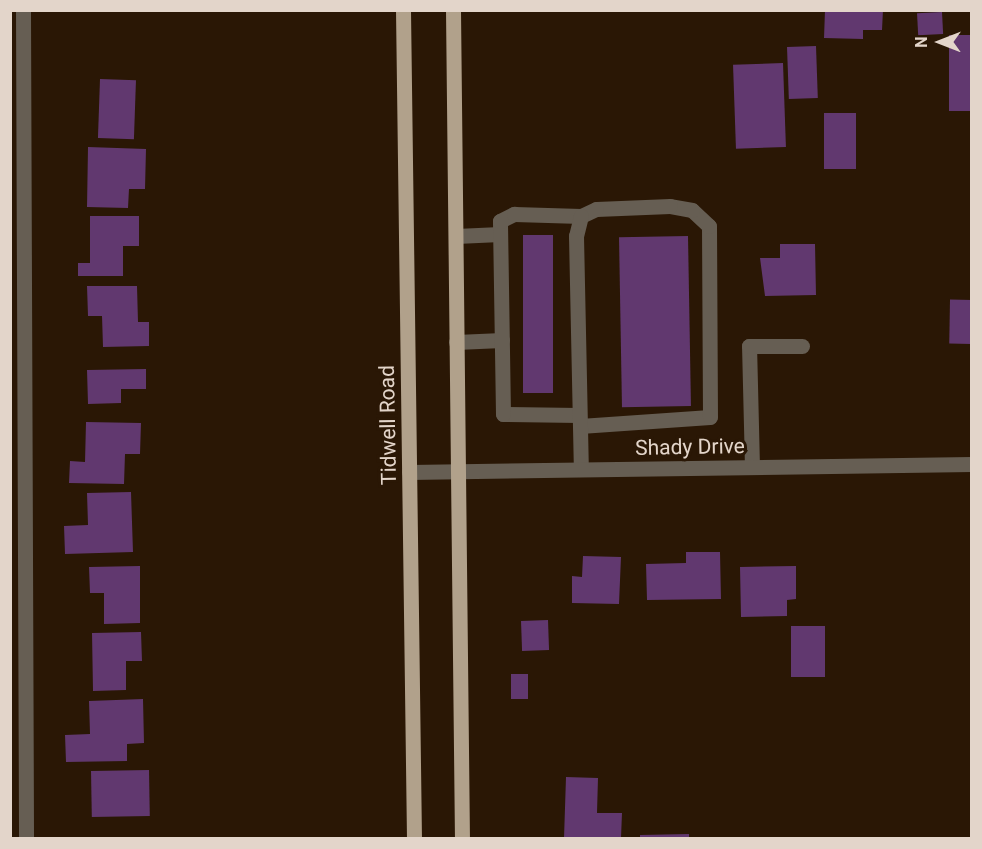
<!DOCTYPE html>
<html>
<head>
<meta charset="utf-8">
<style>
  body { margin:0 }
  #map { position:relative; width:982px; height:849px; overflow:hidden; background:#2a1705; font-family:Roboto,sans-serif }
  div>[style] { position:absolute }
  .building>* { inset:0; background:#61386f; transform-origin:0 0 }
  .minor>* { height:15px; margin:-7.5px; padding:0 7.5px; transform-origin:7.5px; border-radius:7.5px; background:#665e53 }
  .major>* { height:15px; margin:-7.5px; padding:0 7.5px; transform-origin:7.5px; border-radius:7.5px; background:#b1a18b }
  span { translate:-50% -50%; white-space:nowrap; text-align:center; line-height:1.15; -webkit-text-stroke:6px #2a1705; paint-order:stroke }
  .street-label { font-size:21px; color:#e3d5ca }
  .frame { position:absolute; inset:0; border:12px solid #e3d5ca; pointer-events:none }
  .north { position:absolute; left:910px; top:12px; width:60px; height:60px; -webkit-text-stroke:4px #2a1705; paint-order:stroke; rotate:270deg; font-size:16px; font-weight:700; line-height:24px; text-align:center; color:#e3d5ca }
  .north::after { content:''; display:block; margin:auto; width:21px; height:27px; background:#e3d5ca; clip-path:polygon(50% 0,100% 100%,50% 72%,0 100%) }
</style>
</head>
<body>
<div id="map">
  <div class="building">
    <i style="clip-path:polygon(825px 10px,883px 10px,882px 30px,863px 30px,863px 39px,824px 38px)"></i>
    <i style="left:942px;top:12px;width:22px;height:25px;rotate:87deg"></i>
    <i style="left:949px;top:35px;width:23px;height:76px"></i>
    <i style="left:816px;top:46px;width:52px;height:29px;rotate:88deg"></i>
    <i style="left:783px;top:63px;width:84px;height:50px;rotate:88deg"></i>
    <i style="left:100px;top:79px;width:36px;height:59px;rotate:2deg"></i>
    <i style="left:824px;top:113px;width:32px;height:56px"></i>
    <i style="clip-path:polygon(88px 147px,146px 149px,145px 189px,129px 189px,128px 208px,87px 207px)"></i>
    <i style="clip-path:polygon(90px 216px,139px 216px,139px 246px,123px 246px,123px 276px,78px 276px,78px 263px,90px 263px)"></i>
    <i style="left:523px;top:235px;width:30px;height:158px"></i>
    <i style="left:688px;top:236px;width:170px;height:69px;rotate:89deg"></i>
    <i style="clip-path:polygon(780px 244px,815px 244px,816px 295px,765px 296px,760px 258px,780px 258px)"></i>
    <i style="clip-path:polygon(87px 286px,137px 286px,138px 322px,149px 322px,149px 346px,103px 347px,102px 316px,88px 316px)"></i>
    <i style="left:972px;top:300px;width:44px;height:22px;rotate:91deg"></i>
    <i style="clip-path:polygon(146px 369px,146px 389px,121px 389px,121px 403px,88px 404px,87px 370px)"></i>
    <i style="clip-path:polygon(86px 422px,141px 423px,140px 454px,125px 454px,124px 484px,69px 483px,70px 461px,85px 462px)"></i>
    <i style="clip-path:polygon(131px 492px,133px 552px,65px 554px,64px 526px,88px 525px,87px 493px)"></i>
    <i style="clip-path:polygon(686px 552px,720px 552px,721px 599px,647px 600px,646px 564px,686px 563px)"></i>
    <i style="clip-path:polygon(583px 556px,621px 557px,619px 604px,572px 603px,572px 576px,582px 577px)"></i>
    <i style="clip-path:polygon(140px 566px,140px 623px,104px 624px,104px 593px,90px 593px,89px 567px)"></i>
    <i style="clip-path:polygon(796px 566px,796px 599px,787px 600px,787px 616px,741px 617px,740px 567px)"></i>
    <i style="left:548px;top:620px;width:30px;height:27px;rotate:88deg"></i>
    <i style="left:791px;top:626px;width:34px;height:51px"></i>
    <i style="clip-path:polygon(141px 632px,142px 661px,126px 661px,126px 690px,93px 691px,92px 633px)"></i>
    <i style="left:528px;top:674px;width:25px;height:17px;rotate:90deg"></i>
    <i style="clip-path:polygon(143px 699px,144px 743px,127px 744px,127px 761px,66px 762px,65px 735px,90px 734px,89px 701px)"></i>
    <i style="left:149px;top:770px;width:46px;height:58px;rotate:89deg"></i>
    <i style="clip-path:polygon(566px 777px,598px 778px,597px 813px,622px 813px,621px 838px,564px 838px)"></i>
    <i style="clip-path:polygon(689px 834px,689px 838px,640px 838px,640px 835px)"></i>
  </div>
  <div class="minor">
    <i style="left:23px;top:10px;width:828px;rotate:89.79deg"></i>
    <i style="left:456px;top:236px;width:44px;rotate:-2.6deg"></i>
    <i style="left:456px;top:342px;width:46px;rotate:-2.5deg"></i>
    <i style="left:579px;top:415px;width:76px;rotate:-179.2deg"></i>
    <i style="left:503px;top:414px;width:193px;rotate:-90.9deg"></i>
    <i style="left:500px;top:221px;width:16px;rotate:-27deg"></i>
    <i style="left:514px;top:214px;width:67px;rotate:1.7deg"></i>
    <i style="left:580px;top:426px;width:130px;rotate:-4deg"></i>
    <i style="left:710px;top:417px;width:191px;rotate:-90.3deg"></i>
    <i style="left:709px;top:226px;width:23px;rotate:-137deg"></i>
    <i style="left:692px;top:210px;width:22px;rotate:-170deg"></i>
    <i style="left:670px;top:206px;width:74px;rotate:177.7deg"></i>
    <i style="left:596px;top:209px;width:17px;rotate:155deg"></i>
    <i style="left:581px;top:216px;width:21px;rotate:104deg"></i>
    <i style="left:576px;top:236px;width:233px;rotate:88.8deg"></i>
    <i style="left:752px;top:467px;width:121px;rotate:-91.4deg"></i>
    <i style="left:749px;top:346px;width:53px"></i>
    <i style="left:409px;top:472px;width:563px;rotate:-0.81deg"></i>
  </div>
  <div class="major">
    <i style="left:403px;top:10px;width:828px;rotate:89.24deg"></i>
    <i style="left:453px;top:10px;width:828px;rotate:89.38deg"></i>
  </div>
  <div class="street-label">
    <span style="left:388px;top:425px;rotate:-91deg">Tidwell Road</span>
    <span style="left:690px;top:447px;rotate:-1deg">Shady Drive</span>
  </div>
  <div class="frame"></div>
  <div class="north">N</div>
</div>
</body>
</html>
